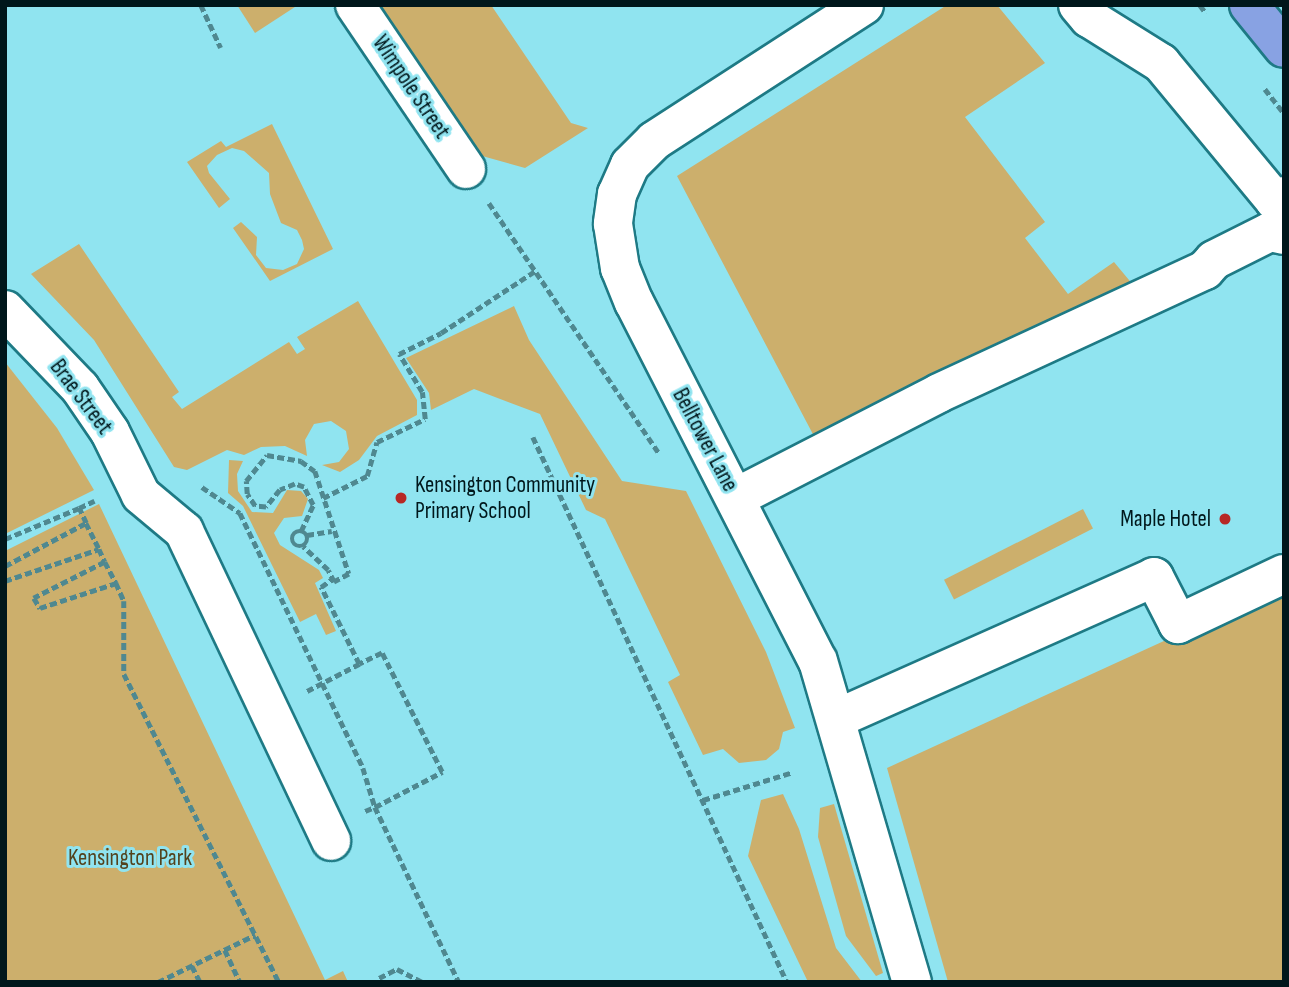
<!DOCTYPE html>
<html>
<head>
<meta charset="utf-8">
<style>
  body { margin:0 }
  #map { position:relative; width:1289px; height:987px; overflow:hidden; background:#90e4f0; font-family:"Sofia Sans Condensed",sans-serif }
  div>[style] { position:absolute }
  .green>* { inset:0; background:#ccaf6c; transform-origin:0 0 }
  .path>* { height:4.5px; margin-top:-2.25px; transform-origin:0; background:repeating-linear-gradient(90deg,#4f8890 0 7px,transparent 0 10.5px) }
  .path>.ring { margin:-2.25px; padding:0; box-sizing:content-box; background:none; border:4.5px solid #4f8890; border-radius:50% }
  .roads { filter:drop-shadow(2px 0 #1e7a85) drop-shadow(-2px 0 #1e7a85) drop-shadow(0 2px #1e7a85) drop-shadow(0 -2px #1e7a85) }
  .minor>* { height:38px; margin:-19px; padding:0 19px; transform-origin:19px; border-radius:19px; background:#fff }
  .highway>* { height:38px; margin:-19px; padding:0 19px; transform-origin:19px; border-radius:19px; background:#88a2e3 }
  .dots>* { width:19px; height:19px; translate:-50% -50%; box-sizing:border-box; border:4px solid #90e4f0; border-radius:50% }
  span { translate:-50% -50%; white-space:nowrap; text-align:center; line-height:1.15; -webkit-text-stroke:6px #90e4f0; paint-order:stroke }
  .street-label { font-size:23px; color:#00171b }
  .poi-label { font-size:23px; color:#00171b }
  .left { translate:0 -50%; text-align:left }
  .right { translate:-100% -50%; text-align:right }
  .park-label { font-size:23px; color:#53431e }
  .frame { position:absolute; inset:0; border:7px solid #00171b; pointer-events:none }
</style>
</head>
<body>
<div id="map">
  <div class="green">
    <i style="clip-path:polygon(237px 5px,298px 5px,255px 33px)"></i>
    <i style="clip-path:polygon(376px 5px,491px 5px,571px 123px,588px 128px,525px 168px,475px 154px)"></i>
    <i style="clip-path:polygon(947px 5px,997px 5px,1045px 63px,965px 117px,1045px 222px,1025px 238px,1068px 294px,1114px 262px,1134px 286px,816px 440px,677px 176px)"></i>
    <i style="clip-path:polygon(272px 124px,333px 249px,270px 281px,233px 228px,241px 222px,257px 237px,256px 255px,266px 268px,283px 270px,297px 264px,304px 249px,302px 240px,297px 230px,281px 223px,270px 194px,269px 173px,244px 151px,232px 148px,217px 155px,207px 166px,209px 173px,230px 199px,219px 208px,187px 162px,221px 141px,226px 147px)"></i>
    <i style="clip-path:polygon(79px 244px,179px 392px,172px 397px,182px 409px,289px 342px,297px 354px,305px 349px,297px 337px,358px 301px,417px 400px,417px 415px,377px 436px,359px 460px,340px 472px,322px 465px,339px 462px,349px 449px,346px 431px,331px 421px,314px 424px,305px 440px,307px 456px,285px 446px,261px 447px,244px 455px,227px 450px,187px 470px,174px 467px,94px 340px,31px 274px)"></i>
    <i style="clip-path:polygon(514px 306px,529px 340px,622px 481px,686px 491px,766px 652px,795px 728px,783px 732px,779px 749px,766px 760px,739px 763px,723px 749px,703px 755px,668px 682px,680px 675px,605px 519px,586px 510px,540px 414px,474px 389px,431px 410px,429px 393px,406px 358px)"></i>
    <i style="clip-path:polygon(5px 362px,57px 428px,94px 490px,5px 534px)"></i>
    <i style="clip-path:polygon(229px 460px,243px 461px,237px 474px,238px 491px,252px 512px,273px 513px,287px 490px,301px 491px,308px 499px,302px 516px,284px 518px,274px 533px,280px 545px,319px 570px,323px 578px,315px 583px,336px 631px,326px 635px,316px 614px,300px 622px,243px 506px,228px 493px)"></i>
    <i style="clip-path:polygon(99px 504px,325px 980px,343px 971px,348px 982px,5px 982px,5px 551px)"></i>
    <i style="left:1083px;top:509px;width:22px;height:156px;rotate:63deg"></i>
    <i style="clip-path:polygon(1284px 586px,1284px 982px,948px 982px,887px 768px)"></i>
    <i style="clip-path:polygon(783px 794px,799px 829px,836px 948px,862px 982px,808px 982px,748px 856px,761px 800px)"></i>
    <i style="clip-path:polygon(834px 804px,883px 973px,876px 976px,846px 936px,818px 837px,820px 808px)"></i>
  </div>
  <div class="path">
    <i style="left:201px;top:5px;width:47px;rotate:65.1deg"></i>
    <i style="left:1200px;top:5px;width:10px;rotate:53deg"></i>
    <i style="left:1265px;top:89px;width:31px;rotate:52deg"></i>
    <i style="left:489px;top:203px;width:302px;rotate:55.8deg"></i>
    <i style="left:533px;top:437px;width:601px;rotate:65.01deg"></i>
    <i style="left:202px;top:487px;width:46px;rotate:34.4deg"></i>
    <i style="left:240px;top:513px;width:283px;rotate:64.2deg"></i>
    <i style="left:363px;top:768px;width:41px;rotate:72.9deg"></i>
    <i style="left:375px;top:807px;width:76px;rotate:-27.6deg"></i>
    <i style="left:442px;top:772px;width:133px;rotate:-116.8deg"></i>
    <i style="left:382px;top:653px;width:25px;rotate:154deg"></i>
    <i style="left:359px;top:664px;width:86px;rotate:-116.3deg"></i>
    <i style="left:321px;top:587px;width:14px;rotate:-36deg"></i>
    <i style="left:323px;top:498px;width:49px;rotate:-26.6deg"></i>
    <i style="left:367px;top:476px;width:35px;rotate:-74deg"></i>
    <i style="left:377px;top:442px;width:53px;rotate:-25.6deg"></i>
    <i style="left:425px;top:419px;width:27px;rotate:-96deg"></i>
    <i style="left:422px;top:392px;width:44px;rotate:-121.2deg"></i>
    <i style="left:399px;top:354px;width:47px;rotate:-26.6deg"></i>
    <i style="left:441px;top:333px;width:113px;rotate:-33.4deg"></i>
    <i style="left:86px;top:523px;width:30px;rotate:63deg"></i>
    <i style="left:301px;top:531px;width:29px;rotate:-65deg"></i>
    <i style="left:313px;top:505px;width:20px;rotate:-117deg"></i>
    <i style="left:304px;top:487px;width:9px;rotate:-162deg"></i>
    <i style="left:295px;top:484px;width:16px;rotate:158deg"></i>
    <i style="left:280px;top:490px;width:22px;rotate:129deg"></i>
    <i style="left:266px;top:507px;width:11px;rotate:-175deg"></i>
    <i style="left:255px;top:506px;width:14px;rotate:-124deg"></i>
    <i style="left:247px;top:494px;width:13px;rotate:-94deg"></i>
    <i style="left:246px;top:481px;width:33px;rotate:-51deg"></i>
    <i style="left:267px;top:455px;width:35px;rotate:10deg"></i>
    <i style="left:301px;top:461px;width:17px;rotate:36deg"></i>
    <i style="left:315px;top:471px;width:108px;rotate:71.7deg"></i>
    <i style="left:349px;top:574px;width:17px;rotate:152deg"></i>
    <i style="left:334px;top:582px;width:13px;rotate:-117deg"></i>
    <i style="left:328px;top:570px;width:34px;rotate:-137deg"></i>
    <i class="ring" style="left:292px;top:531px;width:11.5px;height:11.5px"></i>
    <i style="left:307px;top:535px;width:25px;rotate:-9deg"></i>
    <i style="left:5px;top:539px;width:80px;rotate:-22.7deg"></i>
    <i style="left:105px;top:562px;width:24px;rotate:62deg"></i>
    <i style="left:5px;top:566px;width:92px;rotate:-28deg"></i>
    <i style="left:86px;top:523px;width:17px;rotate:-115deg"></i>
    <i style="left:79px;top:508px;width:17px;rotate:-25deg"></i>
    <i style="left:5px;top:581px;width:99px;rotate:-18.8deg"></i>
    <i style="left:99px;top:549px;width:14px;rotate:65deg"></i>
    <i style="left:105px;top:562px;width:80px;rotate:153.1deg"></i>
    <i style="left:34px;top:598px;width:12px;rotate:59deg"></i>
    <i style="left:40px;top:608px;width:80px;rotate:-18.2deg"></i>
    <i style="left:116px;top:583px;width:20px;rotate:66deg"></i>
    <i style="left:124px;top:601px;width:73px;rotate:90deg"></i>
    <i style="left:124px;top:674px;width:345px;rotate:63.3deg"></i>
    <i style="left:307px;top:691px;width:59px;rotate:-27.4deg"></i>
    <i style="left:703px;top:800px;width:94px;rotate:-17.3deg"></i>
    <i style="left:365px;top:811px;width:11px;rotate:-22deg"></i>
    <i style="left:375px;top:807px;width:194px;rotate:64.4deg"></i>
    <i style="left:225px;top:950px;width:35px;rotate:65deg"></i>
    <i style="left:192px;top:966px;width:18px;rotate:63deg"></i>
    <i style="left:379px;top:978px;width:20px;rotate:-27deg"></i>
    <i style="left:397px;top:969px;width:28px;rotate:27deg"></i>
    <i style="left:158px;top:982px;width:108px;rotate:-25.9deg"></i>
  </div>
  <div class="roads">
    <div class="minor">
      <i style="left:355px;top:5px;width:198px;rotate:55.9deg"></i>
      <i style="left:864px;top:5px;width:250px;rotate:147.1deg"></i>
      <i style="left:654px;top:141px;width:34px;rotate:135deg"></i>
      <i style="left:630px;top:165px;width:32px;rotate:114deg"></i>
      <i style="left:617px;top:194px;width:30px;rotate:98deg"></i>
      <i style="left:613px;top:224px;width:45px;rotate:81deg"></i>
      <i style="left:620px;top:268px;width:37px;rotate:68deg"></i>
      <i style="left:634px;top:302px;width:403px;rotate:62.9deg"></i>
      <i style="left:818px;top:661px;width:334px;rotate:73.7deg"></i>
      <i style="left:1078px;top:5px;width:17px;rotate:50deg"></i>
      <i style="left:1089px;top:18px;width:85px;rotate:32deg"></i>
      <i style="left:1161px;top:63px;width:179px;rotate:50.4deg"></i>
      <i style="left:1275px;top:201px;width:10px;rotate:-29deg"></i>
      <i style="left:5px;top:310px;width:108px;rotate:46.1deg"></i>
      <i style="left:80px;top:388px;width:53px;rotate:55.7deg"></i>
      <i style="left:110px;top:432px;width:70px;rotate:63.8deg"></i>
      <i style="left:141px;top:495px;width:56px;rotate:39.9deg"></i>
      <i style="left:184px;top:531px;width:343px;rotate:64.6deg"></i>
      <i style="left:735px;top:498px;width:229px;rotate:-27.2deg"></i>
      <i style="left:939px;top:393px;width:293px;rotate:-24.8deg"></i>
      <i style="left:1205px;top:270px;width:13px;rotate:-48deg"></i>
      <i style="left:1214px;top:260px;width:63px;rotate:-26.6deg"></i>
      <i style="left:1270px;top:232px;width:14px;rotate:12deg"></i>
      <i style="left:838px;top:718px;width:346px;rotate:-24deg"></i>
      <i style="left:1154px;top:577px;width:53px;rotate:62.9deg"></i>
      <i style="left:1178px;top:624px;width:117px;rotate:-25.3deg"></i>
    </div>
    <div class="highway">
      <i style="left:1249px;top:5px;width:55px;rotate:50.9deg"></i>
    </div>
  </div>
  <div class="dots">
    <i style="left:401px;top:498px;background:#b72825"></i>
    <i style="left:1225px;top:519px;background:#b72825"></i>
  </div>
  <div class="street-label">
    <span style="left:411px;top:87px;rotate:56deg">Wimpole Street</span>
    <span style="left:81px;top:397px;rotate:53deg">Brae Street</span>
    <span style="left:705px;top:440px;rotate:62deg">Belltower Lane</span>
  </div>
  <div class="poi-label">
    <span class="left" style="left:415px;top:498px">Kensington Community<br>Primary School</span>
    <span class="right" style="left:1211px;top:519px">Maple Hotel</span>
  </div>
  <div class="park-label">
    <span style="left:130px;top:858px">Kensington Park</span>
  </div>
  <div class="frame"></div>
</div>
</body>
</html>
